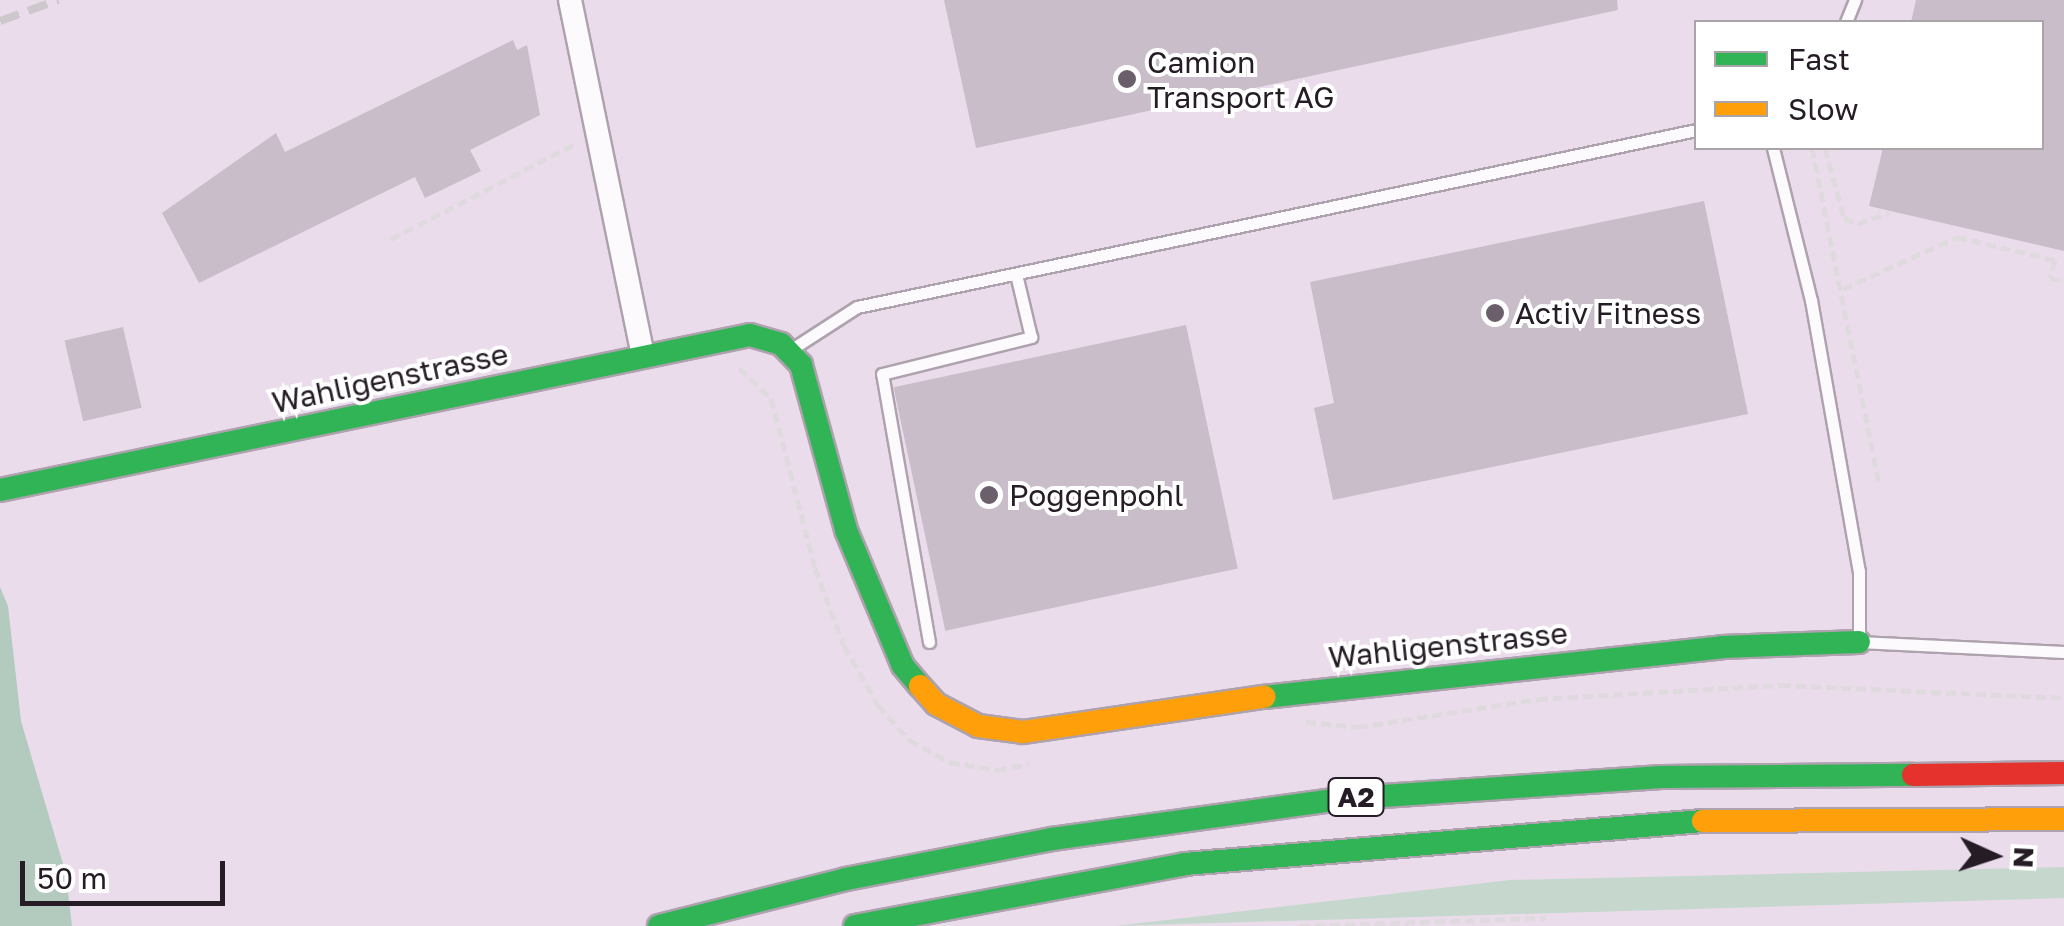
<!DOCTYPE html>
<html>
<head>
<meta charset="utf-8">
<style>
  body { margin:0 }
  #map { position:relative; width:2064px; height:926px; overflow:hidden; background:#ebdceb; font-family:"Golos Text",sans-serif }
  div>[style] { position:absolute }
  .green>* { inset:0; background:#c6d8ce }
  .forest>* { inset:0; background:#b2cbbe }
  .building>* { inset:0; background:#c8bdc8; transform-origin:0 0 }
  .path>* { height:5px; margin-top:-2.5px; transform-origin:0; background:repeating-linear-gradient(90deg,#dedade 0 10px,transparent 0 15px) }
  .roads { filter:drop-shadow(2px 0 #ada2ad) drop-shadow(-2px 0 #ada2ad) drop-shadow(0 2px #ada2ad) drop-shadow(0 -2px #ada2ad) }
  .lane>* { height:11px; margin:-5.5px; padding:0 5.5px; transform-origin:5.5px; border-radius:5.5px; background:#fcfafc }
  .street>* { height:22px; margin:-11px; padding:0 11px; transform-origin:11px; border-radius:11px; background:#fcfafc }
  .fast>* { height:22px; margin:-11px; padding:0 11px; transform-origin:11px; border-radius:11px; background:#30b455 }
  .slow>* { height:22px; margin:-11px; padding:0 11px; transform-origin:11px; border-radius:11px; background:#ff9f0a }
  .jam>* { height:22px; margin:-11px; padding:0 11px; transform-origin:11px; border-radius:11px; background:#e5322d }
  .rail>* { height:8px; margin-top:-4px; transform-origin:0; background:repeating-linear-gradient(90deg,#ccc8cc 0 20px,transparent 0 30px) }
  .dots>* { width:28px; height:28px; translate:-50% -50%; box-sizing:border-box; border:5px solid #fff; border-radius:50% }
  span { translate:-50% -50%; white-space:nowrap; text-align:center; line-height:1.15; -webkit-text-stroke:8px #fff; paint-order:stroke }
  .shield-label span { padding:2px 8px; background:#fff; border:2px solid; border-radius:8px; -webkit-text-stroke-width:0 }
  .shield-label { font-size:28px; color:#251c25; font-weight:700 }
  .poi-label { font-size:30px; color:#251c25 }
  .left { translate:0 -50%; text-align:left }
  .street-label { font-size:30px; color:#251c25 }
  .legend { position:absolute; left:1694px; top:20px; width:350px; height:130px; box-sizing:border-box; background:#fff; border:2px solid #a8a4a8; margin:0; padding:12px 18px; list-style:none; font-size:30px; color:#251c25 }
  .legend li { display:flex; align-items:center; gap:20px; height:50px }
  .legend b { width:50px; border:2px solid #a8a4a8 }
  .north { position:absolute; left:1944px; top:806px; width:100px; height:100px; -webkit-text-stroke:8px #fff; paint-order:stroke; rotate:93deg; font-size:28px; font-weight:700; line-height:40px; text-align:center; color:#251c25 }
  .north::after { content:''; display:block; margin:auto; width:35px; height:45px; background:#251c25; clip-path:polygon(50% 0,100% 100%,50% 72%,0 100%) }
  .scale { position:absolute; left:20px; top:861px; width:205px; height:45px; box-sizing:border-box; border:5px solid #251c25; border-top:0; padding-left:12px; font-size:30px; line-height:35px; white-space:nowrap; color:#251c25; -webkit-text-stroke:8px #fff; paint-order:stroke }
</style>
</head>
<body>
<div id="map">
  <div class="green">
    <i style="clip-path:polygon(2064px 867px,2064px 898px,1115px 926px,1510px 880px)"></i>
  </div>
  <div class="forest">
    <i style="clip-path:polygon(0 587px,8px 606px,21px 721px,66px 874px,72px 926px,0 926px)"></i>
  </div>
  <div class="building">
    <i style="clip-path:polygon(944px 0,1617px 0,1618px 10px,976px 148px)"></i>
    <i style="clip-path:polygon(1916px 0,2064px 0,2064px 251px,1869px 206px,1883px 148px,2042px 148px,2042px 22px,1911px 22px)"></i>
    <i style="clip-path:polygon(513px 40px,517px 50px,527px 45px,540px 115px,470px 150px,481px 171px,425px 198px,415px 177px,199px 283px,162px 213px,276px 133px,285px 152px)"></i>
    <i style="clip-path:polygon(1704px 201px,1748px 414px,1333px 500px,1314px 408px,1334px 403px,1310px 282px)"></i>
    <i style="left:1186px;top:325px;width:249px;height:299px;rotate:78deg"></i>
    <i style="left:123px;top:327px;width:83px;height:60px;rotate:77deg"></i>
  </div>
  <div class="path">
    <i style="left:1812px;top:148px;width:342px;rotate:78.7deg"></i>
    <i style="left:1825px;top:148px;width:73px;rotate:74.8deg"></i>
    <i style="left:1844px;top:218px;width:15px;rotate:23deg"></i>
    <i style="left:1858px;top:224px;width:33px;rotate:-20deg"></i>
    <i style="left:391px;top:239px;width:207px;rotate:-27.3deg"></i>
    <i style="left:1843px;top:289px;width:125px;rotate:-24.5deg"></i>
    <i style="left:1957px;top:237px;width:101px;rotate:13.2deg"></i>
    <i style="left:2055px;top:260px;width:19px;rotate:106deg"></i>
    <i style="left:2050px;top:278px;width:14px;rotate:12deg"></i>
    <i style="left:739px;top:368px;width:44px;rotate:43.2deg"></i>
    <i style="left:771px;top:398px;width:176px;rotate:75.5deg"></i>
    <i style="left:815px;top:568px;width:83px;rotate:69.6deg"></i>
    <i style="left:844px;top:646px;width:68px;rotate:60deg"></i>
    <i style="left:878px;top:705px;width:47px;rotate:48.5deg"></i>
    <i style="left:909px;top:740px;width:47px;rotate:28.2deg"></i>
    <i style="left:950px;top:762px;width:48px;rotate:9.7deg"></i>
    <i style="left:997px;top:770px;width:33px;rotate:-11deg"></i>
    <i style="left:1306px;top:722px;width:52px;rotate:5.5deg"></i>
    <i style="left:1358px;top:727px;width:182px;rotate:-8.8deg"></i>
    <i style="left:1538px;top:699px;width:243px;rotate:-3.3deg"></i>
    <i style="left:1781px;top:685px;width:283px;rotate:2.6deg"></i>
    <i style="left:1300px;top:926px;width:246px;rotate:-1.9deg"></i>
  </div>
  <div class="roads">
    <div class="lane">
      <i style="left:1846px;top:22px;width:24px;rotate:-68deg"></i>
      <i style="left:1773px;top:148px;width:157px;rotate:76deg"></i>
      <i style="left:1811px;top:300px;width:275px;rotate:80deg"></i>
      <i style="left:1859px;top:571px;width:71px;rotate:90deg"></i>
      <i style="left:1859px;top:642px;width:205px;rotate:2.8deg"></i>
      <i style="left:792px;top:349px;width:77px;rotate:-32.9deg"></i>
      <i style="left:857px;top:307px;width:857px;rotate:-11.91deg"></i>
      <i style="left:929px;top:642px;width:272px;rotate:-99.9deg"></i>
      <i style="left:882px;top:374px;width:154px;rotate:-13.9deg"></i>
      <i style="left:1031px;top:337px;width:65px;rotate:-103.4deg"></i>
    </div>
    <div class="street">
      <i style="left:570px;top:0;width:363px;rotate:78.4deg"></i>
    </div>
    <div class="fast">
      <i style="left:0;top:490px;width:766px;rotate:-11.68deg"></i>
      <i style="left:750px;top:335px;width:32px;rotate:16deg"></i>
      <i style="left:781px;top:344px;width:29px;rotate:46deg"></i>
      <i style="left:801px;top:365px;width:171px;rotate:74.7deg"></i>
      <i style="left:846px;top:530px;width:147px;rotate:67.3deg"></i>
      <i style="left:903px;top:666px;width:26px;rotate:50deg"></i>
      <i style="left:1264px;top:697px;width:461px;rotate:-6.2deg"></i>
      <i style="left:1722px;top:647px;width:137px;rotate:-2.1deg"></i>
      <i style="left:659px;top:926px;width:193px;rotate:-14.1deg"></i>
      <i style="left:846px;top:879px;width:210px;rotate:-11deg"></i>
      <i style="left:1052px;top:839px;width:290px;rotate:-7.9deg"></i>
      <i style="left:1339px;top:799px;width:323px;rotate:-3.9deg"></i>
      <i style="left:1661px;top:777px;width:252px;rotate:-0.5deg"></i>
      <i style="left:855px;top:926px;width:336px;rotate:-10.6deg"></i>
      <i style="left:1185px;top:864px;width:520px;rotate:-4.75deg"></i>
    </div>
    <div class="slow">
      <i style="left:920px;top:686px;width:24px;rotate:48deg"></i>
      <i style="left:936px;top:704px;width:47px;rotate:27.6deg"></i>
      <i style="left:978px;top:726px;width:45px;rotate:7.6deg"></i>
      <i style="left:1023px;top:732px;width:244px;rotate:-8.3deg"></i>
      <i style="left:1703px;top:821px;width:361px;rotate:-0.3deg"></i>
    </div>
    <div class="jam">
      <i style="left:1913px;top:775px;width:151px;rotate:-0.8deg"></i>
    </div>
  </div>
  <div class="rail">
    <i style="left:0;top:21px;width:62px;rotate:-19.9deg"></i>
  </div>
  <div class="dots">
    <i style="left:1127px;top:79px;background:#6a5f6a"></i>
    <i style="left:1495px;top:313px;background:#6a5f6a"></i>
    <i style="left:989px;top:495px;background:#6a5f6a"></i>
  </div>
  <div class="shield-label">
    <span style="left:1356px;top:797px">A2</span>
  </div>
  <div class="poi-label">
    <span class="left" style="left:1147px;top:79px">Camion<br>Transport AG</span>
    <span class="left" style="left:1515px;top:313px">Activ Fitness</span>
    <span class="left" style="left:1009px;top:495px">Poggenpohl</span>
  </div>
  <div class="street-label">
    <span style="left:390px;top:378px;rotate:-12deg">Wahligenstrasse</span>
    <span style="left:1448px;top:645px;rotate:-6deg">Wahligenstrasse</span>
  </div>
  <ul class="legend">
  <li><b style="height:12px;background:#30b455"></b>Fast</li>
  <li><b style="height:12px;background:#ff9f0a"></b>Slow</li>
  </ul>
  <div class="north">N</div>
  <div class="scale">50 m</div>
</div>
</body>
</html>
